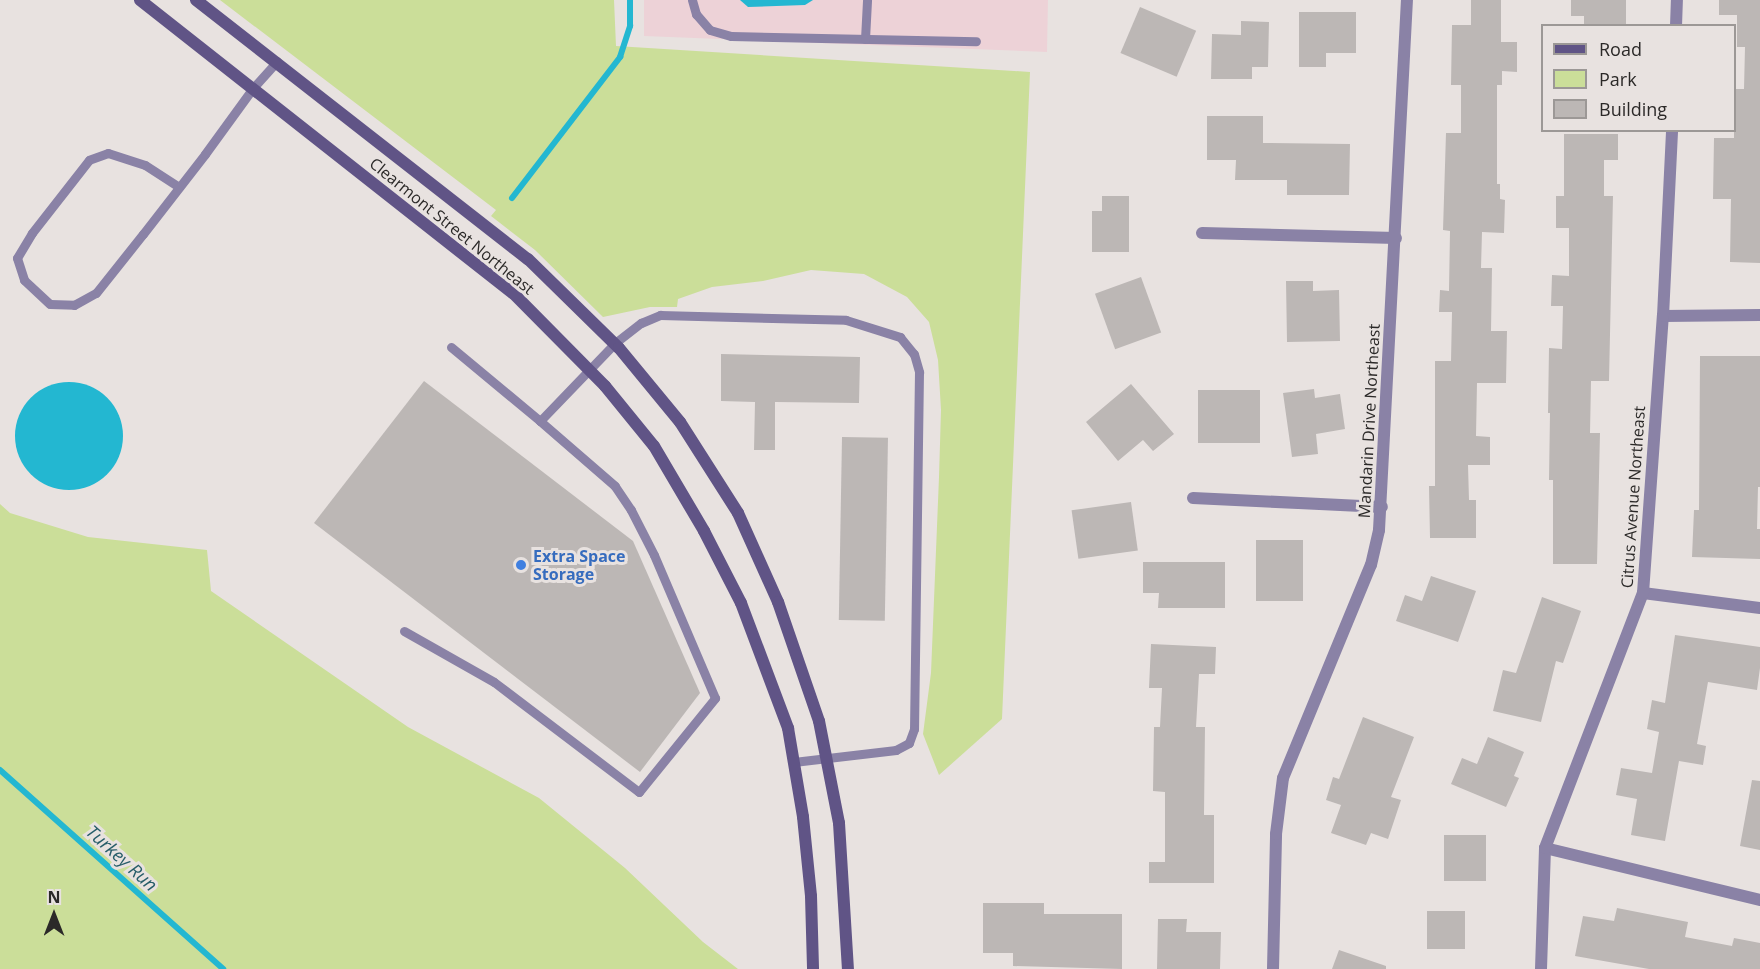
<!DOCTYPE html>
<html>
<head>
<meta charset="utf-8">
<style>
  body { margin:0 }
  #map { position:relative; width:1760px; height:969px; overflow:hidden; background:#e8e2e0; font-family:"Open Sans",sans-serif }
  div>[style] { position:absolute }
  .industrial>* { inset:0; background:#edd2d7 }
  .green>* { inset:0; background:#cbde99 }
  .water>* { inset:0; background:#23b7d1 }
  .round { border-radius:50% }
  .stream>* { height:6px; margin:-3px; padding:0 3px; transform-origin:3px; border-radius:3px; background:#23b7d1 }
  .building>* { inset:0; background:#bcb7b5; transform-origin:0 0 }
  .lane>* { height:9px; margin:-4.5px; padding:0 4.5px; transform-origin:4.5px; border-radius:4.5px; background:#8a82a6 }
  .street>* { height:12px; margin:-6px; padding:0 6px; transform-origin:6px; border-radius:6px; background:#8a82a6 }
  .secondary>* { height:12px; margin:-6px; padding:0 6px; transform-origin:6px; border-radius:6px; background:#605486 }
  .dots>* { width:16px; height:16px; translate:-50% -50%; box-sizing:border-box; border:3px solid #e8e2e0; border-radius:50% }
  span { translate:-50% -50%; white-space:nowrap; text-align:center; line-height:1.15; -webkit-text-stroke:6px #e8e2e0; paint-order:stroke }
  .street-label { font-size:16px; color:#2b2928 }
  .shop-label { font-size:16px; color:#366cbe; font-weight:700 }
  .left { translate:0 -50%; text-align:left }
  .water-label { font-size:18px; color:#275d69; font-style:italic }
  .legend { position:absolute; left:1541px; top:24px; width:195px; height:108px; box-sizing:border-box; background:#e8e2e0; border:2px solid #9c9896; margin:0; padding:8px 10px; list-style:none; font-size:18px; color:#2b2928 }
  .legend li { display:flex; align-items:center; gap:12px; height:30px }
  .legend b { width:30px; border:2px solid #9c9896 }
  .north { position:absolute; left:24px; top:885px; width:60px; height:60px; -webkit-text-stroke:4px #e8e2e0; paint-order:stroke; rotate:0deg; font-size:16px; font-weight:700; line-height:24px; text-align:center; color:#2b2928 }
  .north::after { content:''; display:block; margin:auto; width:21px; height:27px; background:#2b2928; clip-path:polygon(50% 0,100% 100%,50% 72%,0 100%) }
</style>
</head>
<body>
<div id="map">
  <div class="industrial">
    <i style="clip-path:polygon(644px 0,1048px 0,1047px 52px,644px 36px)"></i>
  </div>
  <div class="green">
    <i style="clip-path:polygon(220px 0,614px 0,616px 46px,1030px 72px,1002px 719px,939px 775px,923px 734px,931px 673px,939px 477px,941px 410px,938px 360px,929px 322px,907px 297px,864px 274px,811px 270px,763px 281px,712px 287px,678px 299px,677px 307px,650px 307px,603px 317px,535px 250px,491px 216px,496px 210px)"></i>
    <i style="clip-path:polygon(0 504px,10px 513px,88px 537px,207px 550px,211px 591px,408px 727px,539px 798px,625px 868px,703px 942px,738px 969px,0 969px)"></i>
  </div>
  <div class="water">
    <i style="clip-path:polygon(740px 0,813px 0,805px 5px,748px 7px)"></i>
    <i class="round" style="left:15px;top:382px;width:108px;height:108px"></i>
  </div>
  <div class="stream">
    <i style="left:512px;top:198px;width:178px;rotate:-52.5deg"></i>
    <i style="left:620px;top:57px;width:33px;rotate:-72deg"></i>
    <i style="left:630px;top:26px;width:26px;rotate:-90deg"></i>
    <i style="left:0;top:770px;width:299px;rotate:41.7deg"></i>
  </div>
  <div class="building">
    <i style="clip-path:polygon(1471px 0,1501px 0,1501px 42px,1517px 42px,1517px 72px,1502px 71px,1502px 85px,1497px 85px,1497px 184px,1500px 184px,1500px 199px,1505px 200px,1504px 233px,1482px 232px,1481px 268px,1492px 268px,1491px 331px,1507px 331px,1506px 383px,1477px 383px,1476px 436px,1490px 437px,1490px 465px,1468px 465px,1469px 500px,1476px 500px,1476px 538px,1430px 538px,1429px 486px,1435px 486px,1435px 361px,1451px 361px,1452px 312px,1439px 312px,1440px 290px,1449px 291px,1450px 231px,1443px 230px,1446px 133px,1461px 133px,1461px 85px,1451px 85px,1452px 25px,1471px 25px)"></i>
    <i style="clip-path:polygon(1571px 0,1626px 0,1626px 26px,1584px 26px,1584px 16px,1571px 16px)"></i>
    <i style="clip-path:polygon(1719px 0,1760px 0,1760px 263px,1730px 262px,1731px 199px,1713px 199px,1714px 138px,1734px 138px,1734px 89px,1744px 89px,1745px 47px,1737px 47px,1737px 15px,1719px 15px)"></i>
    <i style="left:1140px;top:7px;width:61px;height:50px;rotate:23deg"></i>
    <i style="clip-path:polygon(1299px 12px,1356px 12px,1356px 53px,1326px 53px,1326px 67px,1299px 67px)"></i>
    <i style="clip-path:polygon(1241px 21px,1269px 22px,1268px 67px,1252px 67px,1252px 79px,1211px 79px,1212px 34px,1241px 35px)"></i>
    <i style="clip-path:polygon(1207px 116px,1263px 116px,1263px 143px,1350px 144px,1349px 195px,1287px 195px,1287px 180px,1235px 180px,1236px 160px,1207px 160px)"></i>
    <i style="clip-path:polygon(1564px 134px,1618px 134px,1618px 160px,1604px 160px,1604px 196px,1613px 196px,1609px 381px,1591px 381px,1590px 433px,1600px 433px,1597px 564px,1553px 564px,1553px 480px,1549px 480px,1550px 413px,1548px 413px,1549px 348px,1562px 349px,1563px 306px,1551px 306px,1552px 275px,1569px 276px,1569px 228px,1556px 228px,1556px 196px,1564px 196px)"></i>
    <i style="clip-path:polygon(1102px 196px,1129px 196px,1129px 252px,1092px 252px,1092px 211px,1102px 211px)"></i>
    <i style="left:1141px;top:277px;width:59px;height:49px;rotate:70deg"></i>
    <i style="clip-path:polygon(1286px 281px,1313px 281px,1313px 291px,1339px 290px,1340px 341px,1287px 342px)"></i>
    <i style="clip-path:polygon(721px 354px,860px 357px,859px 403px,775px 402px,775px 450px,754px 450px,755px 402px,721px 401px)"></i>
    <i style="clip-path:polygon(1700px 356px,1760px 356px,1760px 487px,1758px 487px,1757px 529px,1760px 529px,1760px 559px,1692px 557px,1694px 510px,1699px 510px)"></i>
    <i style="clip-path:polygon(424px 381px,633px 541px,700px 693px,640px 772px,314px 523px)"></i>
    <i style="clip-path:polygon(1131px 384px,1174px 434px,1153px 451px,1143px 440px,1118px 461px,1086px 422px)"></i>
    <i style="clip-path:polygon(1314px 389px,1315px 398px,1340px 394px,1345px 429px,1316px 434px,1318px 454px,1292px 457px,1283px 393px)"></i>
    <i style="left:1198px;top:390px;width:62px;height:53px"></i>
    <i style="left:842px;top:437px;width:46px;height:183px;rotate:1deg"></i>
    <i style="left:1131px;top:502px;width:49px;height:60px;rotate:82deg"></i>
    <i style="left:1256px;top:540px;width:47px;height:61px"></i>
    <i style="clip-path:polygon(1143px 562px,1225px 562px,1225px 608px,1158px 608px,1159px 593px,1143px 593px)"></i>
    <i style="clip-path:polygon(1431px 576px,1476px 591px,1458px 642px,1396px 621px,1405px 595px,1422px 601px)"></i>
    <i style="clip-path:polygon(1542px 597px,1581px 611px,1563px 663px,1556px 661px,1541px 722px,1493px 711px,1503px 670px,1516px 673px)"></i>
    <i style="clip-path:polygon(1675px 635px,1760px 647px,1760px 668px,1757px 690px,1708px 682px,1697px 744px,1706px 746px,1703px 765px,1679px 761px,1665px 841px,1631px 835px,1637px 799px,1616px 795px,1621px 768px,1652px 773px,1659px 732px,1647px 729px,1652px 700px,1665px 703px)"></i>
    <i style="clip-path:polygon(1151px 644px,1216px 647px,1215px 674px,1199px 674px,1196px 727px,1205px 727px,1204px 815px,1214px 815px,1214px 883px,1149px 883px,1149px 862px,1165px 862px,1165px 792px,1153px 791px,1154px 727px,1160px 727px,1162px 688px,1149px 688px)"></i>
    <i style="clip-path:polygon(1363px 717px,1414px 737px,1391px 797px,1401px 800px,1388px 839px,1371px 833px,1366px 845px,1331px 833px,1341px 805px,1326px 800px,1333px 777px,1339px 779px)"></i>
    <i style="clip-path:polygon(1488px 737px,1524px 752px,1514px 776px,1519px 778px,1506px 807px,1451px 784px,1462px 758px,1477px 764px)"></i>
    <i style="clip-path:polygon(1752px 780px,1760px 781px,1760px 850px,1740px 846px)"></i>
    <i style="left:1444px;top:835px;width:42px;height:46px"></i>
    <i style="clip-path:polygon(983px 903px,1044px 903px,1044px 914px,1122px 914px,1122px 969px,1013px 966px,1013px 953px,983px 953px)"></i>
    <i style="clip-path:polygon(1617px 908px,1688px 922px,1685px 937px,1732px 946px,1734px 938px,1760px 943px,1760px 969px,1649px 969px,1575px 956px,1583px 916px,1614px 921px)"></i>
    <i style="left:1427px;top:911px;width:38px;height:38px"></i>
    <i style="clip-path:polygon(1158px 919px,1187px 919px,1186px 932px,1221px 932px,1220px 969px,1157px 969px)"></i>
    <i style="clip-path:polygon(1339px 950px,1386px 966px,1386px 969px,1332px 969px)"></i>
  </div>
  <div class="lane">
    <i style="left:692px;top:0;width:15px;rotate:74deg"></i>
    <i style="left:696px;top:14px;width:21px;rotate:49deg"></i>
    <i style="left:710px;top:30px;width:22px;rotate:16deg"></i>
    <i style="left:731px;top:36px;width:245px;rotate:1.2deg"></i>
    <i style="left:865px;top:39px;width:39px;rotate:-87deg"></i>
    <i style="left:179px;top:187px;width:40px;rotate:-147.1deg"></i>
    <i style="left:145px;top:165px;width:39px;rotate:-162deg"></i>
    <i style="left:108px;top:153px;width:20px;rotate:160deg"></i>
    <i style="left:89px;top:160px;width:93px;rotate:128deg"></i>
    <i style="left:32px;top:233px;width:29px;rotate:121deg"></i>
    <i style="left:17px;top:258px;width:23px;rotate:72deg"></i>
    <i style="left:24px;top:280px;width:35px;rotate:43deg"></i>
    <i style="left:50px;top:304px;width:24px;rotate:2deg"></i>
    <i style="left:74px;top:305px;width:25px;rotate:-29deg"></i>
    <i style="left:96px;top:293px;width:75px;rotate:-51.5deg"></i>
    <i style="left:143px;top:234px;width:101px;rotate:-52.2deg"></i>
    <i style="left:205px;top:154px;width:82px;rotate:-54deg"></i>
    <i style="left:253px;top:88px;width:36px;rotate:-48deg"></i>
    <i style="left:451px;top:347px;width:116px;rotate:39.7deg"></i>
    <i style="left:540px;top:421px;width:108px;rotate:-46.1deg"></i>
    <i style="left:615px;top:343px;width:33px;rotate:-38deg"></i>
    <i style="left:641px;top:323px;width:21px;rotate:-23deg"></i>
    <i style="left:660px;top:315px;width:186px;rotate:1.5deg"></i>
    <i style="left:846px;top:320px;width:57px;rotate:17.5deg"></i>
    <i style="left:900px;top:337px;width:22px;rotate:51deg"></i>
    <i style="left:914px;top:354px;width:19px;rotate:74deg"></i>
    <i style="left:919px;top:372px;width:357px;rotate:90.8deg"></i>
    <i style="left:914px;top:729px;width:15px;rotate:110deg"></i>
    <i style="left:909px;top:743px;width:15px;rotate:152deg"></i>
    <i style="left:896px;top:750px;width:103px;rotate:173.3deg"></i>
    <i style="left:404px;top:631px;width:103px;rotate:29.5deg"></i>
    <i style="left:494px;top:682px;width:182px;rotate:37.2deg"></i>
    <i style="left:639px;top:792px;width:121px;rotate:-51deg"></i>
    <i style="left:715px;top:698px;width:155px;rotate:-113.1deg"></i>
    <i style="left:654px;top:555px;width:51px;rotate:-117.1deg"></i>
    <i style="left:631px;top:510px;width:29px;rotate:-124deg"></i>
    <i style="left:615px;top:486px;width:99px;rotate:-139.1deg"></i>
  </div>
  <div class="street">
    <i style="left:1676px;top:26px;width:26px;rotate:-88deg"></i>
    <i style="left:1202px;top:233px;width:194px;rotate:1.5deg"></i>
    <i style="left:1663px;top:316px;width:97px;rotate:-0.6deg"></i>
    <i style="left:1193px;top:498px;width:189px;rotate:2.7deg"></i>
    <i style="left:1643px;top:593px;width:118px;rotate:7.3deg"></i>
    <i style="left:1545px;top:848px;width:221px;rotate:13.6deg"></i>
    <i style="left:1273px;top:969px;width:135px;rotate:-88.7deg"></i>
    <i style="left:1276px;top:834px;width:56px;rotate:-82.9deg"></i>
    <i style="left:1283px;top:778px;width:230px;rotate:-67.6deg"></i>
    <i style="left:1371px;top:565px;width:36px;rotate:-77deg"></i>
    <i style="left:1379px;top:530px;width:531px;rotate:-86.98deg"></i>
    <i style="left:1541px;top:969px;width:121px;rotate:-88.1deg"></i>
    <i style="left:1545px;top:848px;width:273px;rotate:-69deg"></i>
    <i style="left:1643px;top:593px;width:278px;rotate:-85.9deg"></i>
    <i style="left:1663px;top:316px;width:186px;rotate:-87.2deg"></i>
  </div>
  <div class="secondary">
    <i style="left:140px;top:0;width:474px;rotate:38.2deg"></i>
    <i style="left:513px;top:293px;width:131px;rotate:45.3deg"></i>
    <i style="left:605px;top:386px;width:77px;rotate:50.8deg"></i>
    <i style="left:654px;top:446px;width:99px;rotate:59.5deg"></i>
    <i style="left:704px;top:531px;width:81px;rotate:62.8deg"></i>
    <i style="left:741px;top:603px;width:134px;rotate:69.4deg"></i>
    <i style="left:788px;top:728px;width:90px;rotate:80.4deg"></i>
    <i style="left:803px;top:817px;width:79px;rotate:84.2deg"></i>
    <i style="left:811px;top:896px;width:73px;rotate:88.4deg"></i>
    <i style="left:196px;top:0;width:421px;rotate:38deg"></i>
    <i style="left:528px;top:259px;width:127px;rotate:44.4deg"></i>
    <i style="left:619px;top:348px;width:96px;rotate:50.5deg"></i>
    <i style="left:680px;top:422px;width:108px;rotate:57.5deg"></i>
    <i style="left:738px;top:513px;width:98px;rotate:65.8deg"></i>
    <i style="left:778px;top:602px;width:126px;rotate:71deg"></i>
    <i style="left:819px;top:721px;width:104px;rotate:78.9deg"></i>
    <i style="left:839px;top:823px;width:146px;rotate:86.5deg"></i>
  </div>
  <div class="dots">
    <i style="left:521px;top:565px;background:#3f7fe0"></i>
  </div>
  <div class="street-label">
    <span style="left:452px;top:226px;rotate:39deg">Clearmont Street Northeast</span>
    <span style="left:1369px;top:421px;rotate:-87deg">Mandarin Drive Northeast</span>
    <span style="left:1633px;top:497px;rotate:-86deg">Citrus Avenue Northeast</span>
  </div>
  <div class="shop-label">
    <span class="left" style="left:533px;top:565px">Extra Space<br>Storage</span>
  </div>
  <div class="water-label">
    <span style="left:122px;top:858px;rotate:42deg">Turkey Run</span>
  </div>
  <ul class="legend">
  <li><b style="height:8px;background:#605486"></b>Road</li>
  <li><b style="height:16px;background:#cbde99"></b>Park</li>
  <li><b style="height:16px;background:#bcb7b5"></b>Building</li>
  </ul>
  <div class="north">N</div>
</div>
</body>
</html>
